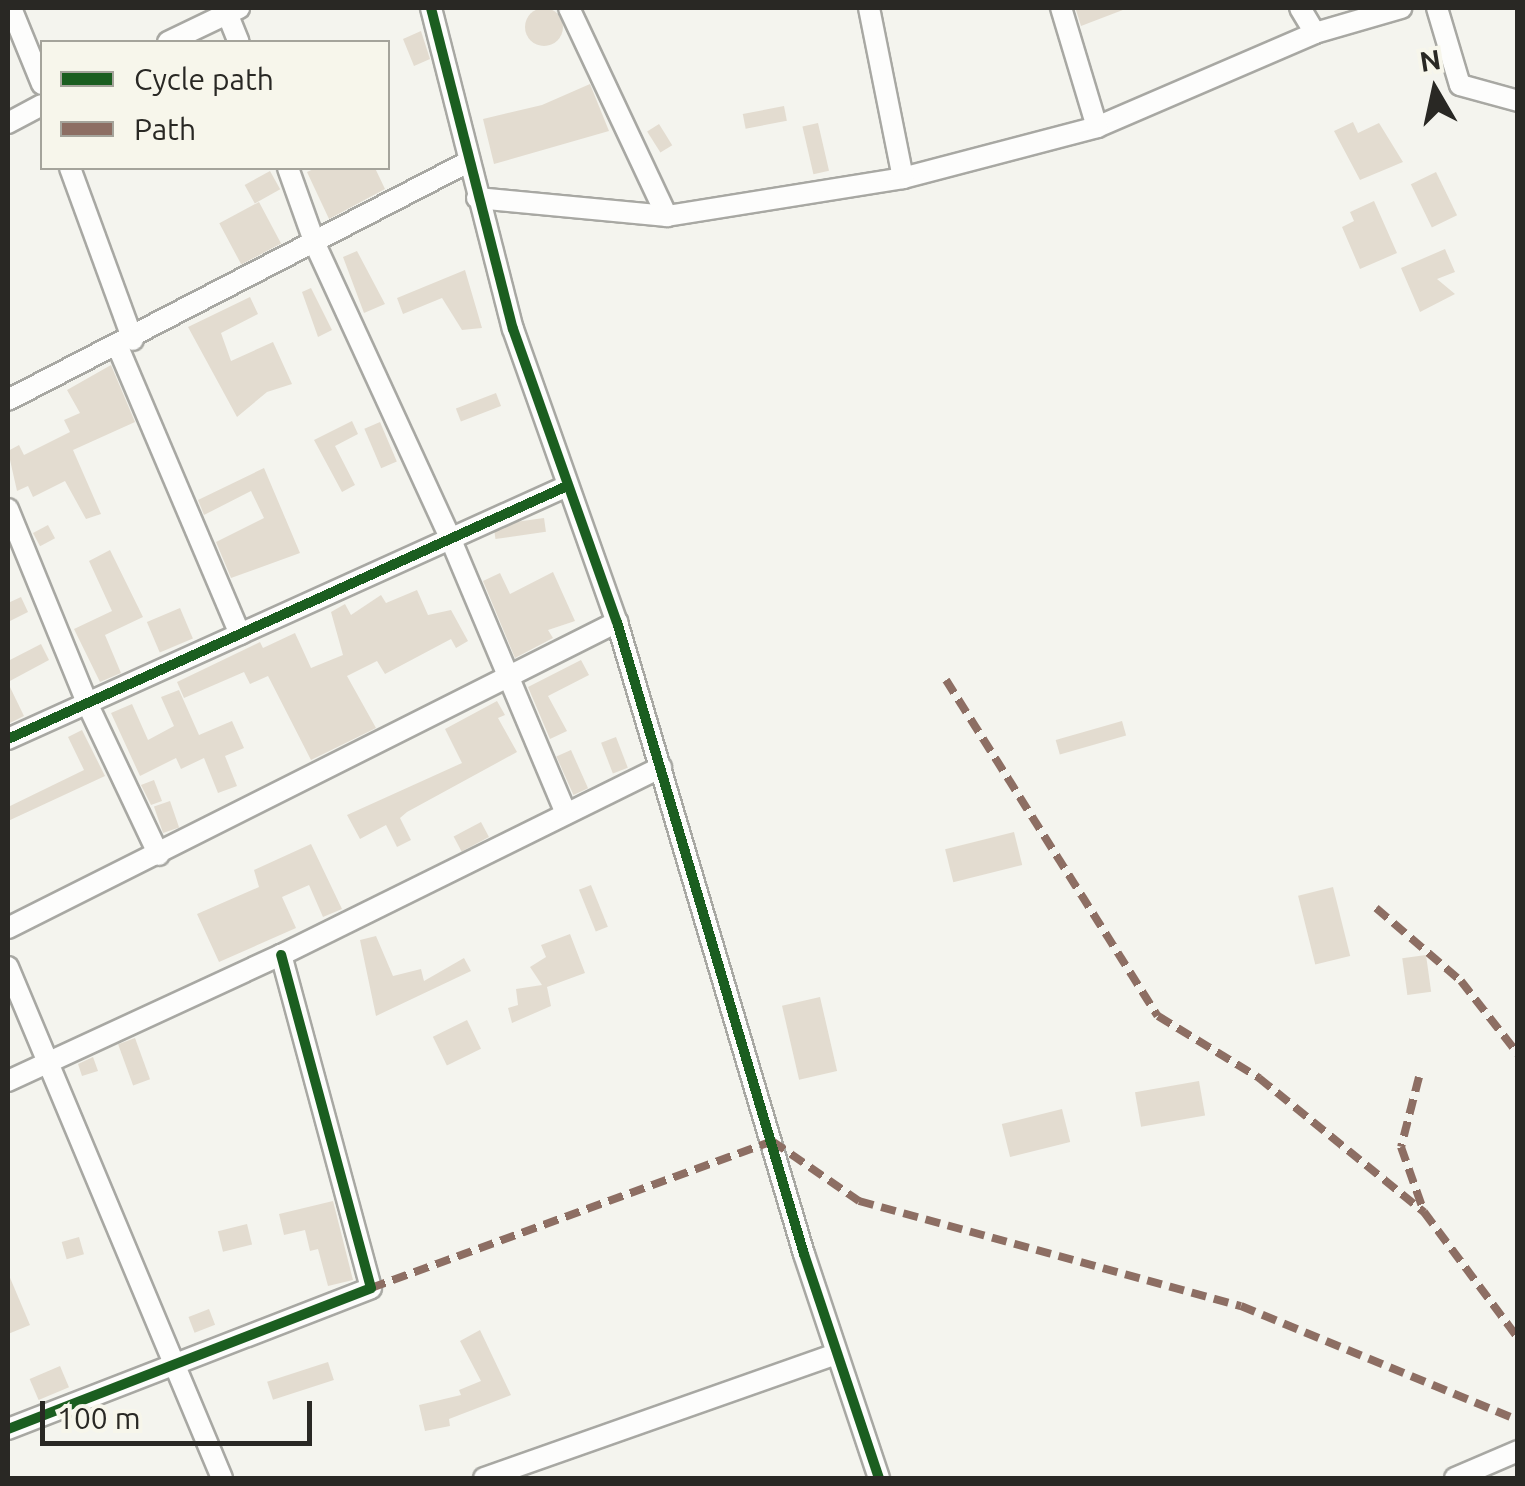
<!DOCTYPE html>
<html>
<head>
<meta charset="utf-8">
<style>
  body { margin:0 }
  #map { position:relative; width:1525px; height:1486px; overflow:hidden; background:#f4f4ee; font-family:Ubuntu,sans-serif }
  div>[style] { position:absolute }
  .building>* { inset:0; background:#e3dcd0; transform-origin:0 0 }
  .round { border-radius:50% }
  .roads { filter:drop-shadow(2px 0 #a8a8a3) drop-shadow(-2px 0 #a8a8a3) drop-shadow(0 2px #a8a8a3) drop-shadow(0 -2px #a8a8a3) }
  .minor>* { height:20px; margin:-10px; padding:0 10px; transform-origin:10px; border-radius:10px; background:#fdfdfc }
  .quiet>* { height:8px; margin-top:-4px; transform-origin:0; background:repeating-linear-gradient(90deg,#8d6e63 0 15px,transparent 0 23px) }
  .cycleway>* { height:10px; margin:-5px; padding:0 5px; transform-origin:5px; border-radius:5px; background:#1b5e20 }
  span { translate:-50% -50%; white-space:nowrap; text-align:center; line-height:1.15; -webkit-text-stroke:8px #f7f6eb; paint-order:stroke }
  .frame { position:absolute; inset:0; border:10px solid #292824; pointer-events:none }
  .legend { position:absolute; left:40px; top:40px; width:350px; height:130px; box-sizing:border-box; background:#f7f6eb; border:2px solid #a5a49b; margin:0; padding:12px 18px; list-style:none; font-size:30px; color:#292824 }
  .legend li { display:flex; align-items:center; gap:20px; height:50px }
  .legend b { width:50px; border:2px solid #a5a49b }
  .north { position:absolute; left:1385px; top:40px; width:100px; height:100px; -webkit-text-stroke:8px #f7f6eb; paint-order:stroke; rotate:351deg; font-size:28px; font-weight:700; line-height:40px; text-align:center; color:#292824 }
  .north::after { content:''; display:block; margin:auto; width:35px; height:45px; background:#292824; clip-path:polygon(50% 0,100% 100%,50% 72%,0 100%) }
  .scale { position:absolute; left:40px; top:1401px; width:272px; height:45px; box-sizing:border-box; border:5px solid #292824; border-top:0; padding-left:12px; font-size:30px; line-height:35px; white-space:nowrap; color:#292824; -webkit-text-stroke:8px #f7f6eb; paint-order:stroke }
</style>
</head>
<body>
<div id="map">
  <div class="building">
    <i style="clip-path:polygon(1128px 8px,1081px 26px,1076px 10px,1084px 8px)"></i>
    <i class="round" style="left:525px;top:8px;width:38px;height:38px"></i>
    <i style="clip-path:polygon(421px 31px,430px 59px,414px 66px,403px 39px)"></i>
    <i style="clip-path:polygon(590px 84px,609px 131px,494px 164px,483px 119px,542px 105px)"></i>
    <i style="left:784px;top:106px;width:15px;height:42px;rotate:79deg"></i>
    <i style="clip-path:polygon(1353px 122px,1358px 133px,1379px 123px,1403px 162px,1360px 180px,1334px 131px)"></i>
    <i style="left:818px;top:123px;width:49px;height:16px;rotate:77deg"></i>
    <i style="left:659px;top:124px;width:25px;height:14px;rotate:58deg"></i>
    <i style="clip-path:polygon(316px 168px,375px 168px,385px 189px,329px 219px,307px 172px)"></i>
    <i style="left:270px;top:171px;width:21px;height:29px;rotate:61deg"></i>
    <i style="left:1436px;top:172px;width:48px;height:28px;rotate:64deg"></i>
    <i style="clip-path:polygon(1374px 201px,1397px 253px,1360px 269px,1342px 227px,1354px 221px,1350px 212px)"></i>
    <i style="left:259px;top:202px;width:47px;height:45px;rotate:62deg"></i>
    <i style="clip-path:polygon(1445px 249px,1455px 272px,1437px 279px,1455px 294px,1420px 312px,1401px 268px)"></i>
    <i style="clip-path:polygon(357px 251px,385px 304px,364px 313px,343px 257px)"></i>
    <i style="clip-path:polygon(465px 270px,482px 328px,462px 330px,442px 298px,403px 314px,397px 298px)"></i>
    <i style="clip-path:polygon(311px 288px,332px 330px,318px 337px,302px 292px)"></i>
    <i style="clip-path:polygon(250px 297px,258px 314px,221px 333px,231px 361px,273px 342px,292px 384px,267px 392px,237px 417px,188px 327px)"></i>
    <i style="clip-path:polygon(111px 365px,135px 422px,73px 450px,101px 514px,86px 519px,65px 481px,33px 497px,28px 486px,17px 491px,8px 451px,19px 445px,24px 455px,70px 432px,64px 420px,80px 413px,67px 390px)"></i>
    <i style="left:496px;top:393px;width:14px;height:43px;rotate:69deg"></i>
    <i style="clip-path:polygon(352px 421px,358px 434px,335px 446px,355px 485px,342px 492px,314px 440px)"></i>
    <i style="left:380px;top:422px;width:43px;height:17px;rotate:67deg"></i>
    <i style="clip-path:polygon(264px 468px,300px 553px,231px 578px,216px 542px,264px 518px,251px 491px,204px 515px,198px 500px)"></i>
    <i style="left:544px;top:518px;width:14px;height:51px;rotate:82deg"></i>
    <i style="left:48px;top:525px;width:15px;height:17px;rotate:62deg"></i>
    <i style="clip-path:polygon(110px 550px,143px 617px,105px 635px,121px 673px,100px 682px,74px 629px,112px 611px,89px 561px)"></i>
    <i style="clip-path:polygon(553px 572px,575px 621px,548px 630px,553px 638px,515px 658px,483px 581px,500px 573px,510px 594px)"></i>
    <i style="clip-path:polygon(417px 590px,428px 615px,451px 610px,468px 641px,456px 648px,451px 639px,385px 674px,377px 661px,347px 676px,376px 728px,311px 760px,268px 676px,250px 684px,244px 672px,184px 698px,177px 682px,260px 642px,263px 648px,295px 633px,311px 668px,343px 655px,331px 612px,345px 604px,351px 615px,381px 595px,386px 603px)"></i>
    <i style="clip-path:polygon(21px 597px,28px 612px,8px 622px,8px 603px)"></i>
    <i style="left:180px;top:608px;width:33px;height:36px;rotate:67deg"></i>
    <i style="clip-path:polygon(41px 644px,49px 660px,8px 682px,8px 661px)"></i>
    <i style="clip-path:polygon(581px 660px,589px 675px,548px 696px,567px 731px,550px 739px,528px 687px)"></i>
    <i style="clip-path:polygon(8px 683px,24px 716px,8px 724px)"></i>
    <i style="clip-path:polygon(179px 690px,199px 735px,232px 721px,244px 748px,225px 756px,237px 786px,218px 793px,204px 758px,181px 769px,176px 758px,140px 776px,111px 713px,132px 704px,148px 740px,174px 726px,161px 697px)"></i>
    <i style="clip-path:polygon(497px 701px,505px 715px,498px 718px,517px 752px,407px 812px,400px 818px,411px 840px,397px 847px,386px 825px,360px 839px,347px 815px,462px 763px,445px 729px)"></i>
    <i style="left:1122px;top:721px;width:15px;height:69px;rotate:74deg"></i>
    <i style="clip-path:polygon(82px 730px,105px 776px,8px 821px,8px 807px,84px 770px,68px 737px)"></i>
    <i style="left:616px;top:737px;width:33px;height:16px;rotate:69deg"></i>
    <i style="left:571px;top:750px;width:42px;height:16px;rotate:66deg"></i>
    <i style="clip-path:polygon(154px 780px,162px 801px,151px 805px,141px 785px)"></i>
    <i style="left:170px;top:801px;width:28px;height:17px;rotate:71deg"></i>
    <i style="left:481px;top:822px;width:17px;height:31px;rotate:62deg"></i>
    <i style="left:1014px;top:832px;width:34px;height:71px;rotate:76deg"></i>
    <i style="clip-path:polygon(311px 844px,342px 909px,323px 917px,309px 885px,282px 897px,296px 928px,219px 962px,197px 914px,259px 887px,254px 870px)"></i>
    <i style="left:591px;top:885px;width:45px;height:13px;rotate:68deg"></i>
    <i style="left:1333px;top:887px;width:71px;height:36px;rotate:76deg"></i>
    <i style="clip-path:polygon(570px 934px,585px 973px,547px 987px,551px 1006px,512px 1023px,508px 1008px,518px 1005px,516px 989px,542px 985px,530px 967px,546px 957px,541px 945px)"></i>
    <i style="clip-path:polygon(376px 936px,393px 976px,421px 969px,424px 981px,464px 958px,471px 971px,376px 1016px,360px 940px)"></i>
    <i style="left:1426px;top:955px;width:37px;height:24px;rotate:82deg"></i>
    <i style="left:820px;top:997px;width:76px;height:39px;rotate:77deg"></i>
    <i style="left:467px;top:1020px;width:32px;height:38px;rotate:64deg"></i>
    <i style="left:135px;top:1038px;width:44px;height:18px;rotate:70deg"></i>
    <i style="clip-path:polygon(93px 1057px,98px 1071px,82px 1076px,78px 1064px)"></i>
    <i style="left:1199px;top:1081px;width:35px;height:65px;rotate:80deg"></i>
    <i style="left:1062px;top:1109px;width:34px;height:62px;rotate:76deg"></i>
    <i style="clip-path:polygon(333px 1201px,353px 1280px,328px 1286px,318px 1249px,310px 1251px,305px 1230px,284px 1235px,279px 1214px)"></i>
    <i style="left:247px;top:1224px;width:21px;height:30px;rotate:76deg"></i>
    <i style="left:79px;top:1237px;width:18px;height:18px;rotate:74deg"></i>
    <i style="clip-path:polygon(8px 1273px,30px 1325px,8px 1334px)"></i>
    <i style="left:209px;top:1309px;width:17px;height:22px;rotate:69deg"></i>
    <i style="clip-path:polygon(480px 1330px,511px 1395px,449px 1419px,450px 1426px,425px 1431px,419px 1405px,461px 1395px,459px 1390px,481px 1381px,460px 1341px)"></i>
    <i style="left:328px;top:1362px;width:19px;height:64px;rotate:72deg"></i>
    <i style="left:60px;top:1366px;width:23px;height:33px;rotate:67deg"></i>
  </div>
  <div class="roads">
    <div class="minor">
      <i style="left:11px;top:8px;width:82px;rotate:67.8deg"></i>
      <i style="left:431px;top:8px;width:331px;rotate:75.7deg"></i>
      <i style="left:513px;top:329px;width:311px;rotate:70.5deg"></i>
      <i style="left:617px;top:622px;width:659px;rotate:73.52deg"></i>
      <i style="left:804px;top:1254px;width:236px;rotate:71.5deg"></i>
      <i style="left:569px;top:8px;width:230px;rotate:64.8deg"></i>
      <i style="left:1300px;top:8px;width:29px;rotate:59deg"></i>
      <i style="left:1437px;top:8px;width:80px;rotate:73.4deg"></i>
      <i style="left:1460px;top:85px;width:60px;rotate:15.4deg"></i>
      <i style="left:227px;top:13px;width:31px;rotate:68deg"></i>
      <i style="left:168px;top:42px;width:79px;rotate:-25.6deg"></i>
      <i style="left:8px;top:123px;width:38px;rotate:-28deg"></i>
      <i style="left:1097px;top:127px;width:237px;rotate:-23.3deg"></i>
      <i style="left:1315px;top:33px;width:90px;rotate:-16.2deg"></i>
      <i style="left:70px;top:168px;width:183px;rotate:69.9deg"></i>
      <i style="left:288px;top:168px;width:81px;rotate:70.4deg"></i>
      <i style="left:315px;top:244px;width:326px;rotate:65.3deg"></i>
      <i style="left:451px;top:540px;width:294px;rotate:67.2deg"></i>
      <i style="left:903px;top:178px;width:201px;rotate:-14.7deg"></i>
      <i style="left:1097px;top:127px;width:124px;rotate:-106.8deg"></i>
      <i style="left:477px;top:198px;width:191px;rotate:5.4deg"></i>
      <i style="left:667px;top:216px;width:239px;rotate:-9.1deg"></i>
      <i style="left:903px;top:178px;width:173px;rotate:-101.3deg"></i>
      <i style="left:118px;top:347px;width:312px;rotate:67deg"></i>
      <i style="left:8px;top:400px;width:518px;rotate:-27.36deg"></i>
      <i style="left:8px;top:509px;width:209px;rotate:67.8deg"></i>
      <i style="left:87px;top:703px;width:168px;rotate:64.7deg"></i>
      <i style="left:8px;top:739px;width:614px;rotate:-24.35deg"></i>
      <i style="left:8px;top:928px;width:682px;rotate:-26.68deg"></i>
      <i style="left:8px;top:967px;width:554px;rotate:67.28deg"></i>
      <i style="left:8px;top:1081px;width:301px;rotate:-24.8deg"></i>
      <i style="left:281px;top:955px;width:424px;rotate:-26.3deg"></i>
      <i style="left:8px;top:1429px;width:389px;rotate:-21.2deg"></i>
      <i style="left:371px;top:1288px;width:345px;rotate:-105.1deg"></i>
      <i style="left:484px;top:1478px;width:373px;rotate:-19.4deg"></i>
      <i style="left:1455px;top:1478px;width:69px;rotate:-23.2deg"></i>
    </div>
  </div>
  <div class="quiet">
    <i style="left:946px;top:680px;width:397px;rotate:57.8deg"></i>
    <i style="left:1158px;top:1016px;width:119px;rotate:31.5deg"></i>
    <i style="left:1259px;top:1078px;width:213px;rotate:39.1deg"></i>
    <i style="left:1376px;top:908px;width:112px;rotate:40.7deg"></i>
    <i style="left:1461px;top:981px;width:93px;rotate:52deg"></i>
    <i style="left:1419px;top:1077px;width:72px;rotate:104.4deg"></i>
    <i style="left:1401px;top:1147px;width:69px;rotate:70.5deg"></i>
    <i style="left:1424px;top:1212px;width:157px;rotate:53.3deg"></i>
    <i style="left:371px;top:1288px;width:427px;rotate:-20.1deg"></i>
    <i style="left:772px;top:1141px;width:106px;rotate:34.6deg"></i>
    <i style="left:859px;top:1201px;width:396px;rotate:15.4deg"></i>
    <i style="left:1241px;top:1306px;width:300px;rotate:22.4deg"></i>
  </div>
  <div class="cycleway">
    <i style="left:431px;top:8px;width:331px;rotate:75.7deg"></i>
    <i style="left:513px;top:329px;width:311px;rotate:70.5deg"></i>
    <i style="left:617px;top:622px;width:659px;rotate:73.52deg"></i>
    <i style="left:804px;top:1254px;width:236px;rotate:71.5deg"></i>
    <i style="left:8px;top:739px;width:614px;rotate:-24.35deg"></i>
    <i style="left:8px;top:1429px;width:389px;rotate:-21.2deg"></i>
    <i style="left:371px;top:1288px;width:345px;rotate:-105.1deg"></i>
  </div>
  <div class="frame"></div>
  <ul class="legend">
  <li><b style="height:12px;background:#1b5e20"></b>Cycle path</li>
  <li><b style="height:12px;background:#8d6e63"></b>Path</li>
  </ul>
  <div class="north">N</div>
  <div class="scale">100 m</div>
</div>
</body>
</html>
